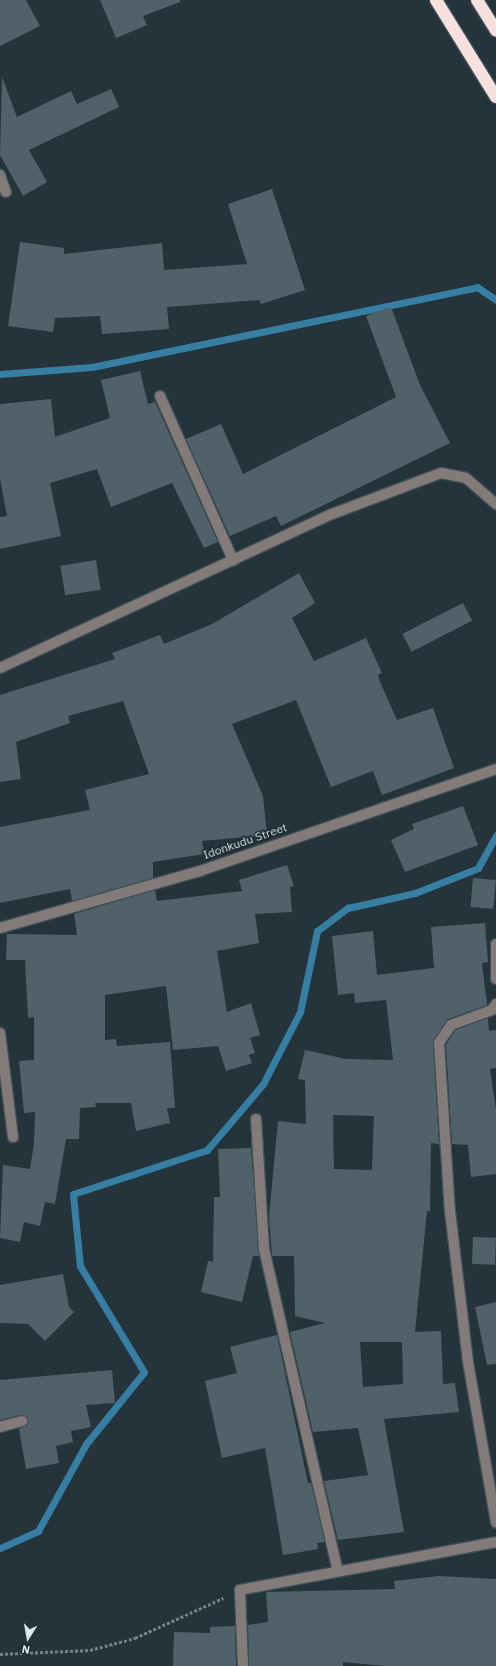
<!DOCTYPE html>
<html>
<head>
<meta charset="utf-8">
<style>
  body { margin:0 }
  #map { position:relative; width:496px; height:1666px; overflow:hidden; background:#25333b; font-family:"IBM Plex Sans",sans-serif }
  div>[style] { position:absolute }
  .stream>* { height:7px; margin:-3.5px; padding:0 3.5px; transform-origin:3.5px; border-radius:3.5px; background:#367fa2 }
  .building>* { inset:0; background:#516169; transform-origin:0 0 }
  .path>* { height:2.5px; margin-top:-1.25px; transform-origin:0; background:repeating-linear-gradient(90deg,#758188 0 3px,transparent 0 5px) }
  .roads { filter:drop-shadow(1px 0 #425057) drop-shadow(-1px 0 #425057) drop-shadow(0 1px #425057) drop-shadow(0 -1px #425057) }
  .minor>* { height:10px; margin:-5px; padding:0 5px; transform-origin:5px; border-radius:5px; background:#837b79 }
  .highway>* { height:12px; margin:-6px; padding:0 6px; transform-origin:6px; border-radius:6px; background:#f6e1de }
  span { translate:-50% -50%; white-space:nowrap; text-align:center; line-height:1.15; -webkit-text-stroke:3px #1b2930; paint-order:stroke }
  .street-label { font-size:12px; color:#dde6eb }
  .north { position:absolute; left:8px; top:1618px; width:40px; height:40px; -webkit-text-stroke:3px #1b2930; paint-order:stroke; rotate:191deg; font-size:11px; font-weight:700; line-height:16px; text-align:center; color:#dde6eb }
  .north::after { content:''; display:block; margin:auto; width:14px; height:18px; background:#dde6eb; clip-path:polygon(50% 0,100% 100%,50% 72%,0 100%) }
</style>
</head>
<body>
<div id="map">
  <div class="stream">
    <i style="left:0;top:374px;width:92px;rotate:-4.4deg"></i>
    <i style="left:92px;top:367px;width:393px;rotate:-11.7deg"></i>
    <i style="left:477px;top:287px;width:23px;rotate:34deg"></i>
    <i style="left:0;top:1548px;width:42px;rotate:-24.1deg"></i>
    <i style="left:38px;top:1531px;width:99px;rotate:-61.1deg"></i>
    <i style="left:86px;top:1444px;width:92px;rotate:-51.1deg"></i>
    <i style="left:144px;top:1372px;width:124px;rotate:-121.1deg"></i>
    <i style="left:80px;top:1266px;width:72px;rotate:-95.6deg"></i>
    <i style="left:73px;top:1194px;width:141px;rotate:-18.2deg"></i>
    <i style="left:207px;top:1150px;width:87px;rotate:-49.7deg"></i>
    <i style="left:263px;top:1084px;width:81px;rotate:-62.8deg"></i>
    <i style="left:300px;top:1012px;width:83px;rotate:-78.1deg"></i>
    <i style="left:317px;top:931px;width:39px;rotate:-37deg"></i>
    <i style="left:348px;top:908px;width:69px;rotate:-12.6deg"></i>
    <i style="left:415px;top:893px;width:68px;rotate:-21.6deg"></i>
    <i style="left:478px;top:868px;width:38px;rotate:-61deg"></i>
  </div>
  <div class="building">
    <i style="clip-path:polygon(0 0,26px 0,40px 26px,0 46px)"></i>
    <i style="clip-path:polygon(100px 0,180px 0,180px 2px,143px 16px,147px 25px,116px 38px)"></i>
    <i style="clip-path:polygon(2px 77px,17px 117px,71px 91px,77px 104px,111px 89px,119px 107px,29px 150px,47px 182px,23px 196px,0 155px)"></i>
    <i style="clip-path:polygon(272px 189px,305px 290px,261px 304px,259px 300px,167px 307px,169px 329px,102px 334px,100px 316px,55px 318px,53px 332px,8px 326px,20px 242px,64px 248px,64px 254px,162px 243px,164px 270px,247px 264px,228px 204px)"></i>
    <i style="clip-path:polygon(391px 307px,420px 385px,450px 443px,281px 526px,276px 516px,230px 536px,186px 439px,221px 424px,243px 474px,396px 397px,366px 316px)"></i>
    <i style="clip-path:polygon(140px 371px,148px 404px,155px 402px,218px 542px,204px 548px,172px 483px,111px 507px,97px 469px,50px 483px,61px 536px,0 549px,0 517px,7px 516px,0 479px,0 404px,51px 399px,55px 437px,110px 418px,101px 380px)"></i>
    <i style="left:96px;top:560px;width:30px;height:36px;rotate:81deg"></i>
    <i style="clip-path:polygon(299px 573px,315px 603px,292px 618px,314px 661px,366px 638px,382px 673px,378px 675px,380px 682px,397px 720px,433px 708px,454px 768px,382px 795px,373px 771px,331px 787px,296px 700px,232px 724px,263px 796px,267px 835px,202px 841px,204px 854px,153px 862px,153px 878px,72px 901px,70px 889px,0 903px,0 827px,90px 810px,85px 790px,149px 774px,123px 701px,68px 716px,70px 723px,16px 742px,21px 779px,0 782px,0 695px,115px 659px,112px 653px,160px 635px,164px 644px,212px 624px)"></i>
    <i style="left:463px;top:603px;width:20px;height:68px;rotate:63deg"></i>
    <i style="clip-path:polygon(463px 806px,478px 845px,405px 872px,391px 840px,414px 829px,412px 824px)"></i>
    <i style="clip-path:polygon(287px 865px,294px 886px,290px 887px,292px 912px,255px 914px,259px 943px,217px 951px,227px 1012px,251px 1003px,260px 1035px,250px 1038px,255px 1053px,249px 1055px,252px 1063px,226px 1071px,218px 1046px,173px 1050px,166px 986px,105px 995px,105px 1040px,116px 1039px,117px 1046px,170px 1042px,175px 1108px,167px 1108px,170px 1123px,136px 1131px,131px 1103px,95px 1103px,96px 1107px,80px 1108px,79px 1139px,66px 1139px,55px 1204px,45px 1202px,40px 1226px,24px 1222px,20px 1242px,0 1238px,3px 1165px,30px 1169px,34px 1143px,35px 1112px,24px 1113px,19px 1061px,34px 1060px,34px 1017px,28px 1018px,25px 960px,6px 960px,7px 934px,77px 935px,74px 914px,155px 890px,157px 901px,242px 891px,239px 880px)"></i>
    <i style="left:473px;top:878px;width:23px;height:29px;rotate:5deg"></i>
    <i style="clip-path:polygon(evenodd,485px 923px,488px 962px,482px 963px,487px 1005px,448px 1019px,433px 1043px,439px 1144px,431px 1143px,430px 1211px,427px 1211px,415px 1332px,441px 1331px,443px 1384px,455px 1383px,459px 1412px,384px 1419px,404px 1532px,338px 1540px,324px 1481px,368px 1475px,358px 1428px,313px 1432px,290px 1332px,325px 1323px,295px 1316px,294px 1256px,272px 1256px,269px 1216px,278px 1121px,306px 1124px,305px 1080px,298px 1079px,305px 1050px,346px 1059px,393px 1060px,386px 1000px,355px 1003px,354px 993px,338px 995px,332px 936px,373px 931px,377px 975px,434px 968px,431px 927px,485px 923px,333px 1115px,374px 1116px,372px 1170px,334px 1169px,333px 1115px,485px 923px,360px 1342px,402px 1342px,403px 1384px,363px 1387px,360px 1342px)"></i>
    <i style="clip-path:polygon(488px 1018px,489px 1031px,496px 1030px,496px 1068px,490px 1069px,496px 1109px,496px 1174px,471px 1177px,468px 1145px,452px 1144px,446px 1045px,455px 1030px)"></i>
    <i style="clip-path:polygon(251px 1148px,259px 1256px,253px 1256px,242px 1302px,201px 1292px,208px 1261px,213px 1262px,214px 1197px,220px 1197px,218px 1149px)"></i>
    <i style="left:473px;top:1237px;width:23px;height:27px;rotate:2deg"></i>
    <i style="clip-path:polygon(63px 1274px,69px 1307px,74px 1312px,45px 1341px,28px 1324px,0 1323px,0 1285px)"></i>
    <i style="clip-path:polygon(496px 1302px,496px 1364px,487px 1365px,475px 1307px)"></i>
    <i style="clip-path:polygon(277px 1335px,308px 1483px,311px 1483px,325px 1542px,317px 1543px,318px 1549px,283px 1555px,265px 1448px,222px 1458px,205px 1381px,237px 1373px,230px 1347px)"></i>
    <i style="clip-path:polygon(112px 1370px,115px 1403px,86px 1405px,91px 1427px,71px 1431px,73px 1442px,56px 1446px,59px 1463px,26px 1469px,19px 1429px,27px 1425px,28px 1419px,21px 1415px,0 1420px,0 1380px)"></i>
    <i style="clip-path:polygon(439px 1576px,496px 1579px,496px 1666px,385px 1666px,343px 1662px,343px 1666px,249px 1666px,248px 1625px,268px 1622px,266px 1592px,395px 1589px,394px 1581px)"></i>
    <i style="clip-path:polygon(235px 1626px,236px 1666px,173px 1666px,174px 1632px,210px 1633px,210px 1627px)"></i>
  </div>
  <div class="path">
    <i style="left:0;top:1654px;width:90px;rotate:-2.5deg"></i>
    <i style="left:90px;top:1650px;width:47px;rotate:-14.9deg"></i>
    <i style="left:135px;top:1638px;width:97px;rotate:-24.4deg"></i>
  </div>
  <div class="roads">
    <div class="minor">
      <i style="left:0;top:175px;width:18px;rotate:71deg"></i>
      <i style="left:160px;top:396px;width:180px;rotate:66deg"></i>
      <i style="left:0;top:668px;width:366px;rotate:-24.9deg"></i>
      <i style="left:332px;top:514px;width:116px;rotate:-20.6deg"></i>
      <i style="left:441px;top:473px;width:25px;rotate:11deg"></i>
      <i style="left:466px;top:478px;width:40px;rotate:41deg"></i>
      <i style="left:0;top:928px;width:208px;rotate:-15.9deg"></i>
      <i style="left:200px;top:871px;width:313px;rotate:-19deg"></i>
      <i style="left:496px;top:944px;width:35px;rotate:90deg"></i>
      <i style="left:496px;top:1004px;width:7px;rotate:124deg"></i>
      <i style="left:492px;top:1010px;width:44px;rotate:159.9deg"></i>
      <i style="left:451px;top:1025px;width:22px;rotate:124deg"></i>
      <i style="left:439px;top:1043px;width:168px;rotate:86.3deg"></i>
      <i style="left:450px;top:1211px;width:152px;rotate:83.2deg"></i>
      <i style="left:468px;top:1362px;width:163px;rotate:80.1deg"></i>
      <i style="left:0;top:1033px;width:105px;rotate:82.9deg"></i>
      <i style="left:256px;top:1119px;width:130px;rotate:86.5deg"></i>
      <i style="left:264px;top:1249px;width:330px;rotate:77.1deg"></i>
      <i style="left:0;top:1427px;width:23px;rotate:-15deg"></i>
      <i style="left:243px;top:1666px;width:76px;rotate:-92.3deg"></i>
      <i style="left:240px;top:1590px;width:260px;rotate:-10.6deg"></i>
    </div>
    <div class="highway">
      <i style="left:436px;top:0;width:114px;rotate:58.3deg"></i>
      <i style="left:477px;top:0;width:36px;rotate:58deg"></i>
    </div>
  </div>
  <div class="street-label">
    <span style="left:245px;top:841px;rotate:-19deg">Idonkudu Street</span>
  </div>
  <div class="north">N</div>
</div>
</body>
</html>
